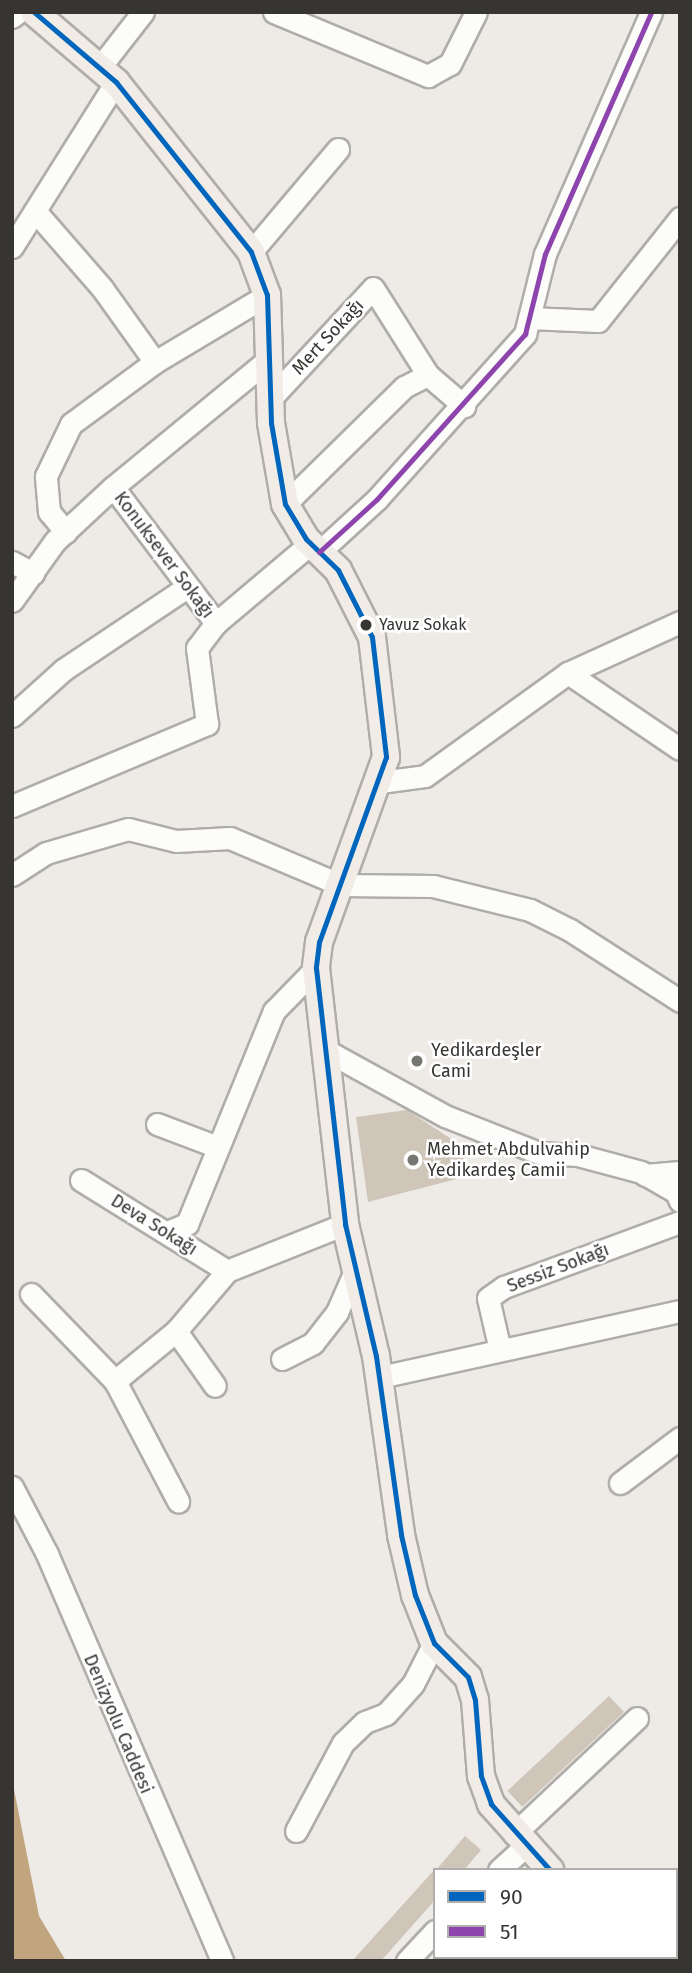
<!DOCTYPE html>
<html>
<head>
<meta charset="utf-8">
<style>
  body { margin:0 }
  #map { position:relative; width:692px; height:1973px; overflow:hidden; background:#eeebe7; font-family:"Fira Sans",sans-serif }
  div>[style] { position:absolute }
  .water>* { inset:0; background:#c1a57f }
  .building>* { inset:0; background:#cfc6b9; transform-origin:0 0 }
  .roads { filter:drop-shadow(2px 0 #afadaa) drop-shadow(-2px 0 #afadaa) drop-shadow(0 2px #afadaa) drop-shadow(0 -2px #afadaa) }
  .minor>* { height:21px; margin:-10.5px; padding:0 10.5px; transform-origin:10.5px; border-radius:10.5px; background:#fcfcfb }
  .major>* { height:26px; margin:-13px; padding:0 13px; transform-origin:13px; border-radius:13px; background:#f1ece5 }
  .bus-1>* { height:5px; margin:-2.5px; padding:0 2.5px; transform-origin:2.5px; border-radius:2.5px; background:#0065bd }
  .bus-2>* { height:5px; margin:-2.5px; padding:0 2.5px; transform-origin:2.5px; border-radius:2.5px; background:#8e44ad }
  .dots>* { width:19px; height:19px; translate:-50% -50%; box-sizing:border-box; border:4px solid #fff; border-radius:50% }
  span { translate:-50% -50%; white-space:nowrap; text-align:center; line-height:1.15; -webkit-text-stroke:5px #fff; paint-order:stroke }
  .bus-label { font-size:16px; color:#373532 }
  .left { translate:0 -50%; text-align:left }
  .street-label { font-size:18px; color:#373532 }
  .poi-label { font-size:18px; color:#373532 }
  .frame { position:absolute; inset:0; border:14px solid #373532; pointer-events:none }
  .legend { position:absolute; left:433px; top:1868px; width:245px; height:91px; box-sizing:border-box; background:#fff; border:2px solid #afaead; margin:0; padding:9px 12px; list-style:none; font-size:21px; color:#373532 }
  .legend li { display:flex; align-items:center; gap:14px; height:35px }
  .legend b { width:35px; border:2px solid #afaead }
</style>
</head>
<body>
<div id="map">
  <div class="water">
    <i style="clip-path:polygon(12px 1779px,39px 1916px,66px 1961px,12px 1961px)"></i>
  </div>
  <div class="building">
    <i style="clip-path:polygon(407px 1110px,459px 1144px,468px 1176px,368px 1202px,356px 1117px)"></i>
    <i style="left:609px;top:1696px;width:22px;height:139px;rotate:47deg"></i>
    <i style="clip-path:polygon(465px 1836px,481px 1850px,464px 1870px,436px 1870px)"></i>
    <i style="clip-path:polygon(435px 1869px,435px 1900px,381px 1961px,352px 1961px)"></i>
  </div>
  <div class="roads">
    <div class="minor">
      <i style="left:274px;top:12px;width:167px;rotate:22.6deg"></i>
      <i style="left:428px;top:76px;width:25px;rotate:-29deg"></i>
      <i style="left:450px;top:64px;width:58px;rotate:-63.4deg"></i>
      <i style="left:12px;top:17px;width:8px;rotate:-40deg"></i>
      <i style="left:100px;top:67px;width:70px;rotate:-52deg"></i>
      <i style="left:35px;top:211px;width:102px;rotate:49deg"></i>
      <i style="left:102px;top:288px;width:91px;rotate:54.4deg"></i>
      <i style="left:12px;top:247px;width:195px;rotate:-57.8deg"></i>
      <i style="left:251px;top:252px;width:135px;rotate:-49.8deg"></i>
      <i style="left:529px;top:318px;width:69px;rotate:2.5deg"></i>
      <i style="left:598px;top:321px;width:132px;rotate:-51.5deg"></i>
      <i style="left:270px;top:399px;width:151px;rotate:-47.1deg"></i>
      <i style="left:373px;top:288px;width:103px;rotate:57.7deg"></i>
      <i style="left:428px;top:375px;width:48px;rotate:40.7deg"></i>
      <i style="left:113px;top:487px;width:171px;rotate:52.9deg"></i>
      <i style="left:285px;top:504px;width:167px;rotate:-44.5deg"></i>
      <i style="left:404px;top:387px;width:27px;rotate:-27deg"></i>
      <i style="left:66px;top:532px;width:26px;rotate:-130deg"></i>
      <i style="left:49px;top:512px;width:36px;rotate:-95deg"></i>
      <i style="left:46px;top:476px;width:58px;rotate:-64.3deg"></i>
      <i style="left:71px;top:424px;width:104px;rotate:-36.4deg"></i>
      <i style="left:155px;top:362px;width:131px;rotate:-30.9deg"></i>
      <i style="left:319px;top:552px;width:79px;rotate:-42.4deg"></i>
      <i style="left:377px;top:499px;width:222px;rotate:-48.1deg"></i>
      <i style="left:525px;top:334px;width:82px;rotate:-76deg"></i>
      <i style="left:545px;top:254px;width:264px;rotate:-66.3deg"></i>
      <i style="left:12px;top:562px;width:24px;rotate:28deg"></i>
      <i style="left:12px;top:601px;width:74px;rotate:-54.4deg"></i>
      <i style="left:55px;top:541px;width:78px;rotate:-42.9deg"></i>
      <i style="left:112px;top:488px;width:203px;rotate:-39.4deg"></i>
      <i style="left:568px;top:673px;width:135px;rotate:34.2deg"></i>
      <i style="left:12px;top:716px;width:69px;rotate:-42deg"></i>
      <i style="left:63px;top:670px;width:149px;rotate:-33.8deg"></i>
      <i style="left:380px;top:782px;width:45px;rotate:-7.6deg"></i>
      <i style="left:425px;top:776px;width:176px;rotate:-35.8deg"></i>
      <i style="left:568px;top:673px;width:123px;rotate:-24.5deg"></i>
      <i style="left:12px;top:806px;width:212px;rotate:-22.8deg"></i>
      <i style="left:207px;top:724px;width:77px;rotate:-97.5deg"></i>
      <i style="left:197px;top:648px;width:31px;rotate:-53deg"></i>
      <i style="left:216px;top:623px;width:124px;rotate:-40.1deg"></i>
      <i style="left:12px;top:875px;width:40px;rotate:-32.9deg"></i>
      <i style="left:46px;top:853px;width:85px;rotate:-16.3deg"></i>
      <i style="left:128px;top:829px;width:49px;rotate:14deg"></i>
      <i style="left:176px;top:841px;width:54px;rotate:-3.2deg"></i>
      <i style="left:230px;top:838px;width:121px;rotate:22.9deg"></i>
      <i style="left:341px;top:885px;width:92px;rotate:0.6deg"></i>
      <i style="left:433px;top:886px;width:100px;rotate:13.9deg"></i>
      <i style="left:530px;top:910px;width:45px;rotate:26.6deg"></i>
      <i style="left:570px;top:930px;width:131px;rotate:32.8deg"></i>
      <i style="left:325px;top:1050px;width:137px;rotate:28.8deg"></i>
      <i style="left:445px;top:1116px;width:101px;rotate:21.5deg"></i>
      <i style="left:539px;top:1153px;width:39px;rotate:3deg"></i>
      <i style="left:578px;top:1155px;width:65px;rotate:15.1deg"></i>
      <i style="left:641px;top:1172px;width:40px;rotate:29.7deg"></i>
      <i style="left:676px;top:1192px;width:10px;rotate:66deg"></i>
      <i style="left:157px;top:1124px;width:65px;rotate:20.7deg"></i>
      <i style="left:645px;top:1175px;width:35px;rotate:-5deg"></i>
      <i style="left:81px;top:1180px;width:172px;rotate:31.9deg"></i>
      <i style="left:167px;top:1232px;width:22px;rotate:-22deg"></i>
      <i style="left:187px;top:1224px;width:230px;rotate:-67.8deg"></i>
      <i style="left:274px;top:1011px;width:60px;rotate:-45.7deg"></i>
      <i style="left:31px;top:1294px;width:121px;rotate:46deg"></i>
      <i style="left:115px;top:1381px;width:136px;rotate:62.3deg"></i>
      <i style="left:176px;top:1331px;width:67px;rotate:54.7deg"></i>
      <i style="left:500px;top:1350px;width:53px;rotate:-103deg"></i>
      <i style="left:488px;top:1298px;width:19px;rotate:-35deg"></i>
      <i style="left:504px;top:1287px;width:188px;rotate:-20.3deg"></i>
      <i style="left:282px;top:1359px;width:35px;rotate:-27deg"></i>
      <i style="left:313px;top:1343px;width:39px;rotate:-52deg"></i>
      <i style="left:337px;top:1312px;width:43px;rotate:-66.4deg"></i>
      <i style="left:380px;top:1377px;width:307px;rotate:-12.4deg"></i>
      <i style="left:115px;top:1381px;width:79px;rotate:-39.3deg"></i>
      <i style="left:176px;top:1331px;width:79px;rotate:-49.6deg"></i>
      <i style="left:227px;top:1271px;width:127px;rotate:-21.7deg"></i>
      <i style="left:620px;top:1483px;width:75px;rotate:-36.9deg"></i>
      <i style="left:12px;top:1487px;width:76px;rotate:62.4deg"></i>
      <i style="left:47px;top:1554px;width:443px;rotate:66.7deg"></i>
      <i style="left:296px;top:1831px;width:100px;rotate:-61.9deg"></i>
      <i style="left:343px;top:1743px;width:30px;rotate:-44deg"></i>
      <i style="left:365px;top:1722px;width:22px;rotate:-21deg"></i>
      <i style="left:386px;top:1714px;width:40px;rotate:-48deg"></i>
      <i style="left:413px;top:1684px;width:46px;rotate:-62.9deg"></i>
      <i style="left:514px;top:1834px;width:169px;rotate:-43.3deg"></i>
      <i style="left:499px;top:1870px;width:36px;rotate:-42deg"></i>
      <i style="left:407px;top:1961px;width:41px;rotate:-47deg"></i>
    </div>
    <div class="major">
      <i style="left:34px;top:12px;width:108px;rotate:40.5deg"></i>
      <i style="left:116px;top:82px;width:217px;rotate:51.5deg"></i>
      <i style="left:251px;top:252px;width:46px;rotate:69.6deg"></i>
      <i style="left:267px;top:295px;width:128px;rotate:88.2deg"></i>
      <i style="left:271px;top:423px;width:82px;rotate:80.2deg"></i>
      <i style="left:285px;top:504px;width:41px;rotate:59deg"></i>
      <i style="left:306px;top:539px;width:45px;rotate:44.1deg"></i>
      <i style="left:338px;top:570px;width:75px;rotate:63.1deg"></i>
      <i style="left:372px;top:637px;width:121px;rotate:83.3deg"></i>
      <i style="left:386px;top:757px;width:197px;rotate:109.9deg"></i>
      <i style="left:319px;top:942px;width:26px;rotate:97deg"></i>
      <i style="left:316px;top:968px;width:258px;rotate:83.5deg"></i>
      <i style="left:345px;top:1224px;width:136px;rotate:76.8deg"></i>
      <i style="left:376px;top:1356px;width:181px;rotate:82deg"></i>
      <i style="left:401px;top:1535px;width:62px;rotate:76.9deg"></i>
      <i style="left:415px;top:1595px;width:52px;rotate:68.4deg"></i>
      <i style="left:434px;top:1643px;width:48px;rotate:45deg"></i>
      <i style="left:468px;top:1677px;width:24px;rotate:73deg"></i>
      <i style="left:475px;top:1700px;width:76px;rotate:85.5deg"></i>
      <i style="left:481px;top:1776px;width:30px;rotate:70deg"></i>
      <i style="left:491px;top:1804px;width:89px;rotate:48.2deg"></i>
      <i style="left:639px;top:1957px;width:5px;rotate:53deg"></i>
    </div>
  </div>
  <div class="bus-1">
    <i style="left:34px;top:12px;width:108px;rotate:40.5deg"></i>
    <i style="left:116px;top:82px;width:217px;rotate:51.5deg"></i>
    <i style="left:251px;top:252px;width:46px;rotate:69.6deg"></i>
    <i style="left:267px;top:295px;width:128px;rotate:88.2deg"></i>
    <i style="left:271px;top:423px;width:82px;rotate:80.2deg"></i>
    <i style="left:285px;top:504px;width:41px;rotate:59deg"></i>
    <i style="left:306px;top:539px;width:45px;rotate:44.1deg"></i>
    <i style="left:338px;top:570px;width:75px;rotate:63.1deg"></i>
    <i style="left:372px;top:637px;width:121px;rotate:83.3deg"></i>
    <i style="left:386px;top:757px;width:197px;rotate:109.9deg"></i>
    <i style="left:319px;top:942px;width:26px;rotate:97deg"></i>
    <i style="left:316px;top:968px;width:258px;rotate:83.5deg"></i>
    <i style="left:345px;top:1224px;width:136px;rotate:76.8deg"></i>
    <i style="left:376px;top:1356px;width:181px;rotate:82deg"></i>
    <i style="left:401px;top:1535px;width:62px;rotate:76.9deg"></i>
    <i style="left:415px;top:1595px;width:52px;rotate:68.4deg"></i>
    <i style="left:434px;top:1643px;width:48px;rotate:45deg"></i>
    <i style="left:468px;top:1677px;width:24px;rotate:73deg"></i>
    <i style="left:475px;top:1700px;width:76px;rotate:85.5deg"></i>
    <i style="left:481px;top:1776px;width:30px;rotate:70deg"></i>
    <i style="left:491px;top:1804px;width:89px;rotate:48.2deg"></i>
  </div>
  <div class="bus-2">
    <i style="left:319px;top:552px;width:79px;rotate:-42.4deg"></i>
    <i style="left:377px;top:499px;width:222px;rotate:-48.1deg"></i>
    <i style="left:525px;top:334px;width:82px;rotate:-76deg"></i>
    <i style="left:545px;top:254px;width:264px;rotate:-66.3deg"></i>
  </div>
  <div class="dots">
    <i style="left:366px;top:625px;background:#373532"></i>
    <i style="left:417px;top:1061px;background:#777571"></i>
    <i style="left:413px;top:1160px;background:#777571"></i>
  </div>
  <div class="bus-label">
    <span class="left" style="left:379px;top:625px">Yavuz Sokak</span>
  </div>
  <div class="street-label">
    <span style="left:328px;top:337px;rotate:-47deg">Mert Sokağı</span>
    <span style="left:164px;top:555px;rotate:53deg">Konuksever Sokağı</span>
    <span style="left:154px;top:1225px;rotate:32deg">Deva Sokağı</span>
    <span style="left:558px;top:1268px;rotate:-21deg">Sessiz Sokağı</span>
    <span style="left:118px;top:1724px;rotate:67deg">Denizyolu Caddesi</span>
  </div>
  <div class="poi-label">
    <span class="left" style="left:431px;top:1061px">Yedikardeşler<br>Cami</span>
    <span class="left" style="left:427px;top:1160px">Mehmet Abdulvahip<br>Yedikardeş Camii</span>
  </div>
  <div class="frame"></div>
  <ul class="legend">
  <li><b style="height:9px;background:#0065bd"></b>90</li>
  <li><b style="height:9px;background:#8e44ad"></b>51</li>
  </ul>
</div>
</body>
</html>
